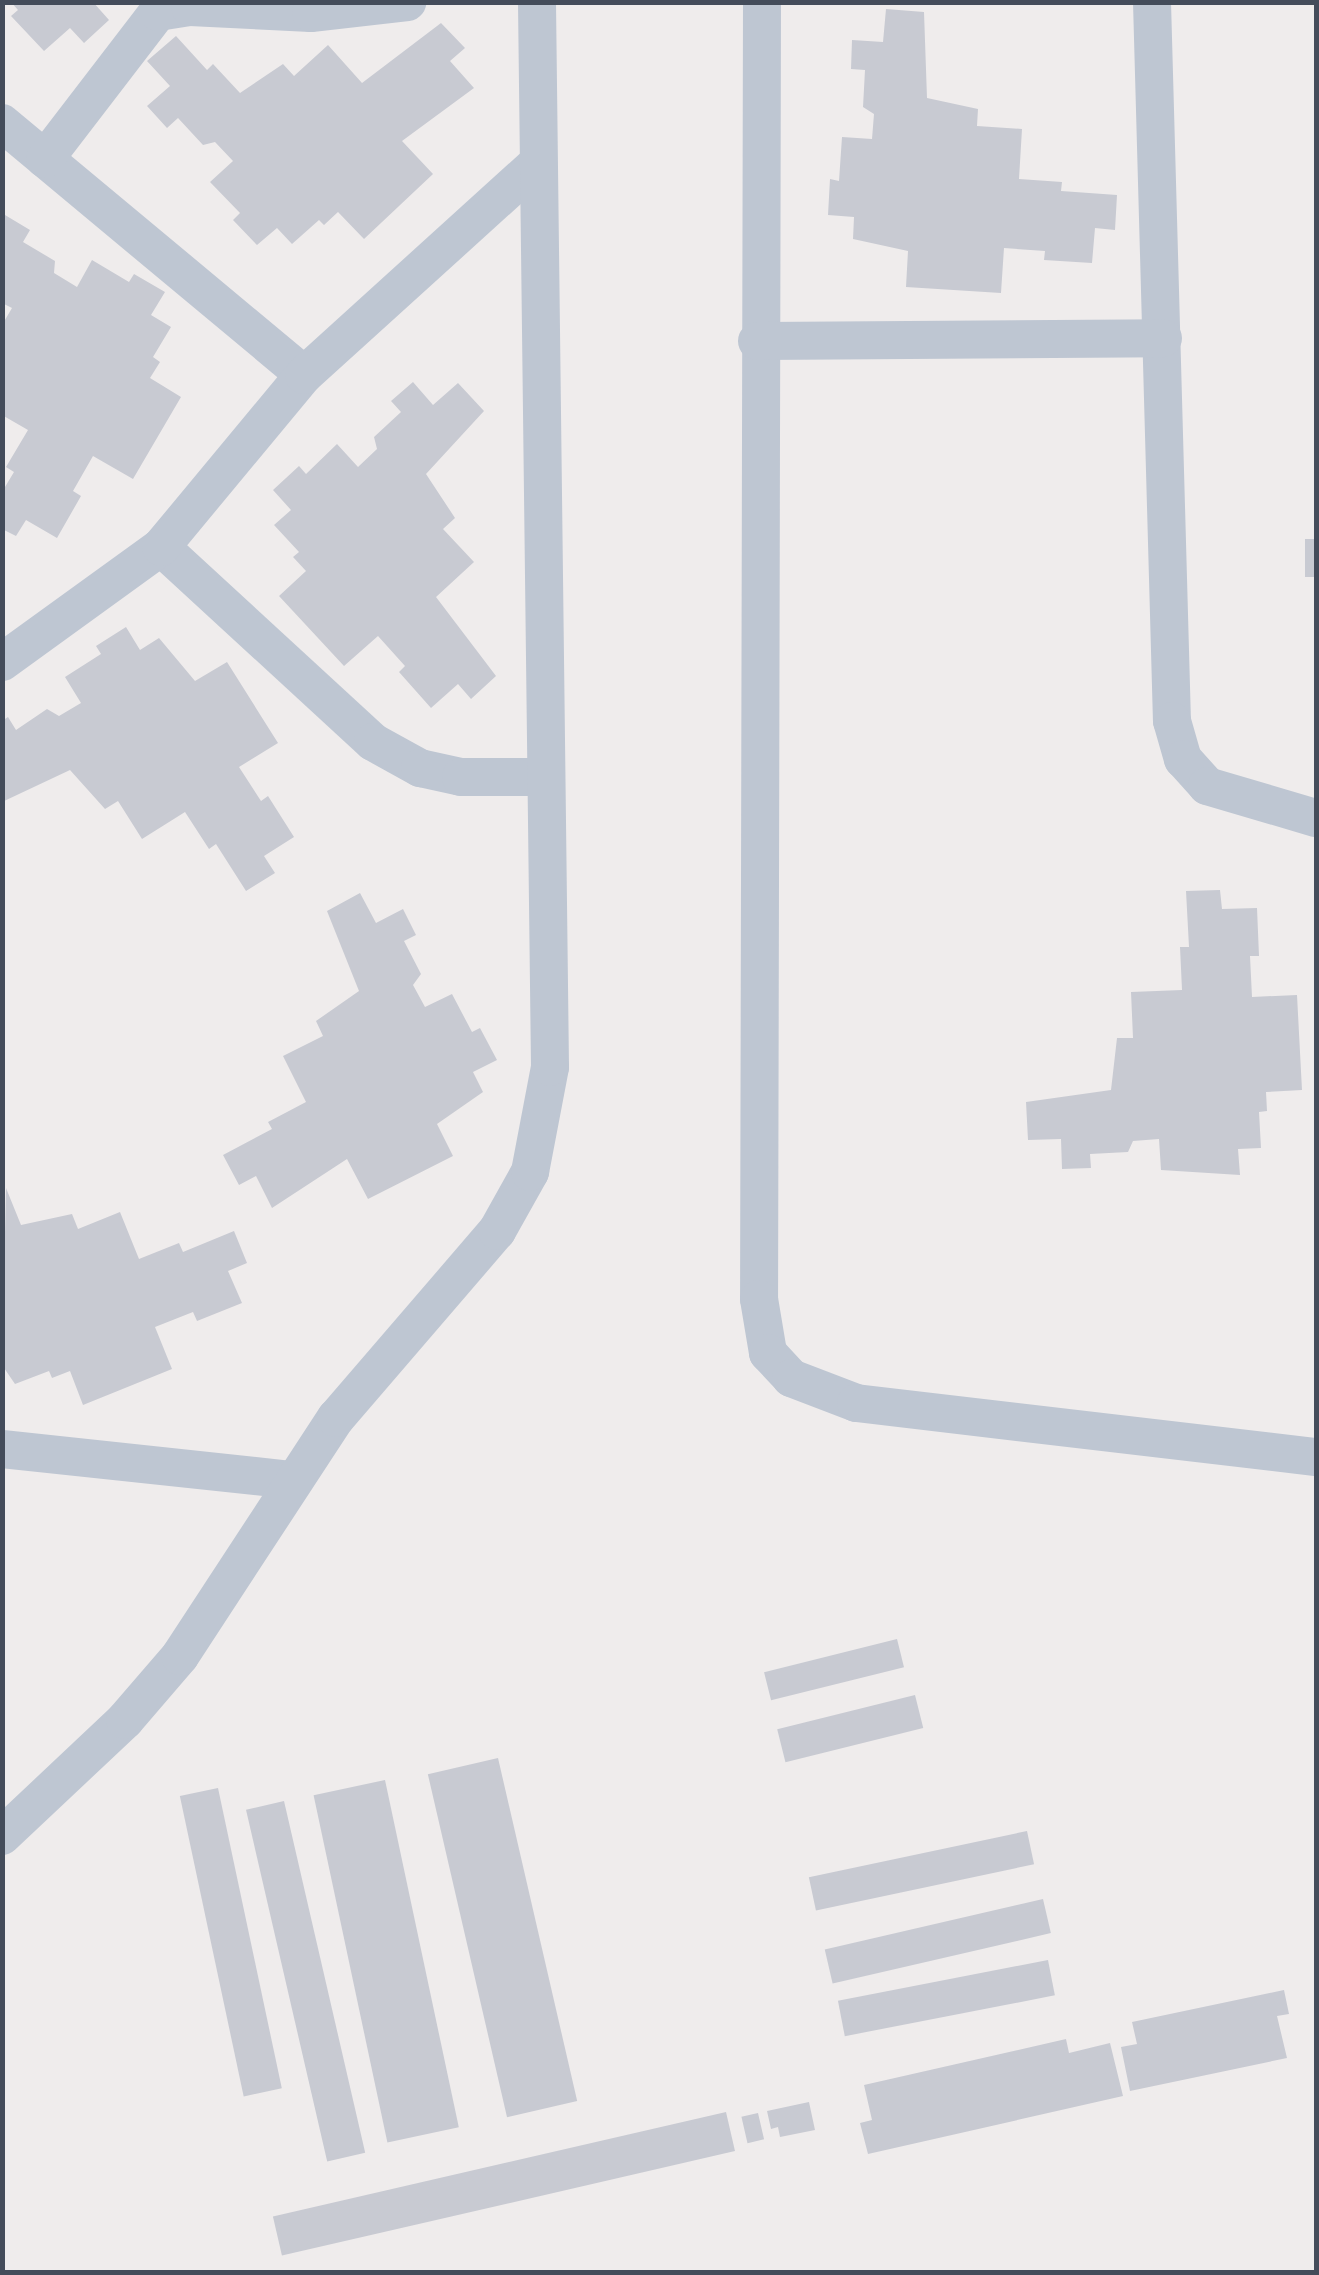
<!DOCTYPE html>
<html>
<head>
<meta charset="utf-8">
<style>
  body { margin:0 }
  #map { position:relative; width:1319px; height:2275px; overflow:hidden; background:#efecec; font-family:"Nunito Sans",sans-serif }
  div>[style] { position:absolute }
  .building>* { inset:0; background:#c8cad2; transform-origin:0 0 }
  .street>* { height:38px; margin:-19px; padding:0 19px; transform-origin:19px; border-radius:19px; background:#bec6d2 }
  span { translate:-50% -50%; white-space:nowrap; text-align:center; line-height:1.15; -webkit-text-stroke:8px #fff; paint-order:stroke }
  .frame { position:absolute; inset:0; border:5px solid #444c5a; pointer-events:none }
</style>
</head>
<body>
<div id="map">
  <div class="building">
    <i style="clip-path:polygon(11px 2px,93px 2px,109px 20px,84px 43px,70px 28px,44px 51px,11px 16px,18px 10px)"></i>
    <i style="clip-path:polygon(886px 9px,924px 12px,927px 98px,978px 109px,977px 126px,1022px 129px,1019px 179px,1062px 182px,1061px 191px,1117px 195px,1115px 230px,1095px 228px,1092px 263px,1044px 260px,1045px 251px,1004px 248px,1001px 293px,906px 287px,908px 251px,853px 239px,854px 217px,828px 215px,830px 179px,839px 181px,842px 137px,872px 139px,874px 114px,863px 107px,865px 70px,851px 69px,852px 40px,883px 42px)"></i>
    <i style="clip-path:polygon(441px 23px,465px 48px,450px 61px,474px 88px,402px 141px,433px 174px,364px 239px,338px 212px,324px 225px,319px 220px,292px 244px,277px 228px,257px 245px,233px 220px,240px 213px,210px 182px,233px 161px,215px 142px,203px 145px,178px 118px,167px 128px,147px 106px,170px 86px,147px 61px,176px 36px,207px 70px,213px 64px,240px 93px,283px 64px,294px 76px,328px 45px,362px 83px)"></i>
    <i style="clip-path:polygon(5px 215px,30px 230px,23px 242px,55px 261px,54px 273px,77px 287px,92px 260px,129px 282px,134px 274px,165px 292px,151px 315px,171px 327px,153px 357px,160px 362px,150px 378px,181px 397px,133px 479px,93px 456px,73px 491px,81px 496px,57px 538px,26px 520px,16px 536px,2px 529px,2px 492px,14px 472px,6px 467px,28px 430px,2px 415px,2px 325px,12px 308px,2px 303px)"></i>
    <i style="clip-path:polygon(413px 382px,433px 405px,458px 383px,484px 411px,426px 474px,455px 518px,443px 529px,474px 562px,436px 597px,496px 676px,471px 699px,458px 684px,431px 708px,399px 672px,405px 666px,378px 636px,344px 666px,279px 596px,306px 571px,293px 557px,299px 552px,274px 525px,291px 510px,273px 490px,299px 466px,306px 474px,337px 444px,358px 467px,377px 449px,374px 437px,401px 412px,391px 401px)"></i>
    <i style="left:1305px;top:539px;width:11px;height:38px"></i>
    <i style="clip-path:polygon(126px 627px,140px 650px,159px 638px,195px 681px,227px 662px,278px 743px,239px 767px,261px 801px,268px 796px,294px 837px,264px 856px,275px 873px,246px 891px,216px 844px,209px 849px,185px 812px,142px 839px,118px 801px,105px 809px,70px 770px,2px 802px,2px 721px,8px 717px,16px 730px,47px 709px,59px 716px,81px 703px,65px 677px,101px 654px,96px 646px)"></i>
    <i style="clip-path:polygon(1220px 890px,1222px 909px,1257px 908px,1259px 956px,1250px 956px,1252px 997px,1297px 995px,1302px 1090px,1266px 1092px,1267px 1111px,1259px 1112px,1261px 1148px,1238px 1149px,1240px 1175px,1161px 1170px,1159px 1139px,1133px 1141px,1128px 1152px,1090px 1154px,1091px 1168px,1062px 1169px,1061px 1139px,1028px 1140px,1026px 1102px,1111px 1090px,1117px 1038px,1133px 1038px,1131px 992px,1182px 990px,1180px 947px,1189px 947px,1186px 891px)"></i>
    <i style="clip-path:polygon(360px 893px,376px 923px,403px 909px,416px 935px,404px 941px,421px 974px,413px 985px,425px 1007px,452px 994px,472px 1032px,480px 1028px,497px 1060px,473px 1072px,483px 1092px,437px 1124px,453px 1156px,368px 1199px,347px 1159px,272px 1208px,256px 1176px,239px 1185px,223px 1155px,272px 1129px,268px 1122px,306px 1102px,283px 1056px,323px 1036px,316px 1021px,359px 991px,327px 911px)"></i>
    <i style="clip-path:polygon(6px 1188px,21px 1225px,72px 1214px,78px 1229px,120px 1212px,139px 1259px,179px 1243px,183px 1252px,234px 1231px,247px 1263px,228px 1271px,242px 1303px,197px 1321px,193px 1312px,155px 1327px,172px 1369px,83px 1405px,70px 1371px,52px 1378px,49px 1371px,15px 1384px,2px 1365px)"></i>
    <i style="left:897px;top:1639px;width:29px;height:137px;rotate:76deg"></i>
    <i style="left:915px;top:1695px;width:34px;height:142px;rotate:76deg"></i>
    <i style="left:498px;top:1758px;width:352px;height:72px;rotate:77deg"></i>
    <i style="left:385px;top:1780px;width:355px;height:73px;rotate:78deg"></i>
    <i style="left:218px;top:1788px;width:307px;height:39px;rotate:78deg"></i>
    <i style="left:284px;top:1801px;width:361px;height:39px;rotate:77deg"></i>
    <i style="left:1027px;top:1831px;width:34px;height:223px;rotate:78deg"></i>
    <i style="left:1043px;top:1899px;width:35px;height:224px;rotate:77deg"></i>
    <i style="left:1048px;top:1960px;width:36px;height:214px;rotate:79deg"></i>
    <i style="clip-path:polygon(1284px 1990px,1289px 2014px,1277px 2016px,1287px 2058px,1130px 2091px,1121px 2047px,1137px 2044px,1132px 2022px)"></i>
    <i style="clip-path:polygon(1066px 2039px,1069px 2053px,1110px 2043px,1123px 2096px,868px 2154px,860px 2123px,872px 2120px,864px 2085px)"></i>
    <i style="clip-path:polygon(809px 2102px,815px 2130px,780px 2137px,778px 2127px,771px 2129px,767px 2111px)"></i>
    <i style="left:726px;top:2112px;width:40px;height:465px;rotate:77deg"></i>
    <i style="left:758px;top:2113px;width:27px;height:17px;rotate:77deg"></i>
  </div>
  <div class="street">
    <i style="left:762px;top:2px;width:1297px;rotate:90.13deg"></i>
    <i style="left:759px;top:1299px;width:55px;rotate:80.5deg"></i>
    <i style="left:768px;top:1353px;width:34px;rotate:47deg"></i>
    <i style="left:791px;top:1378px;width:70px;rotate:21deg"></i>
    <i style="left:856px;top:1403px;width:463px;rotate:6.7deg"></i>
    <i style="left:1152px;top:2px;width:719px;rotate:88.41deg"></i>
    <i style="left:1172px;top:721px;width:40px;rotate:74deg"></i>
    <i style="left:1183px;top:759px;width:36px;rotate:48deg"></i>
    <i style="left:1207px;top:786px;width:114px;rotate:16.4deg"></i>
    <i style="left:2px;top:123px;width:393px;rotate:39.8deg"></i>
    <i style="left:45px;top:159px;width:185px;rotate:-52.5deg"></i>
    <i style="left:158px;top:12px;width:32px;rotate:-9deg"></i>
    <i style="left:190px;top:7px;width:121px;rotate:2.8deg"></i>
    <i style="left:311px;top:13px;width:97px;rotate:-6.5deg"></i>
    <i style="left:757px;top:341px;width:406px;rotate:-0.4deg"></i>
    <i style="left:161px;top:547px;width:288px;rotate:42.6deg"></i>
    <i style="left:373px;top:742px;width:54px;rotate:29deg"></i>
    <i style="left:420px;top:768px;width:42px;rotate:12.4deg"></i>
    <i style="left:461px;top:777px;width:84px"></i>
    <i style="left:2px;top:662px;width:196px;rotate:-35.9deg"></i>
    <i style="left:161px;top:547px;width:224px;rotate:-50.3deg"></i>
    <i style="left:304px;top:375px;width:313px;rotate:-42.2deg"></i>
    <i style="left:2px;top:1449px;width:292px;rotate:6.1deg"></i>
    <i style="left:2px;top:1836px;width:169px;rotate:-43.3deg"></i>
    <i style="left:125px;top:1720px;width:84px;rotate:-49.3deg"></i>
    <i style="left:180px;top:1656px;width:285px;rotate:-56.8deg"></i>
    <i style="left:336px;top:1418px;width:247px;rotate:-49.3deg"></i>
    <i style="left:497px;top:1231px;width:68px;rotate:-60.8deg"></i>
    <i style="left:530px;top:1172px;width:107px;rotate:-79.2deg"></i>
    <i style="left:550px;top:1067px;width:1065px;rotate:-90.7deg"></i>
  </div>
  <div class="frame"></div>
</div>
</body>
</html>
